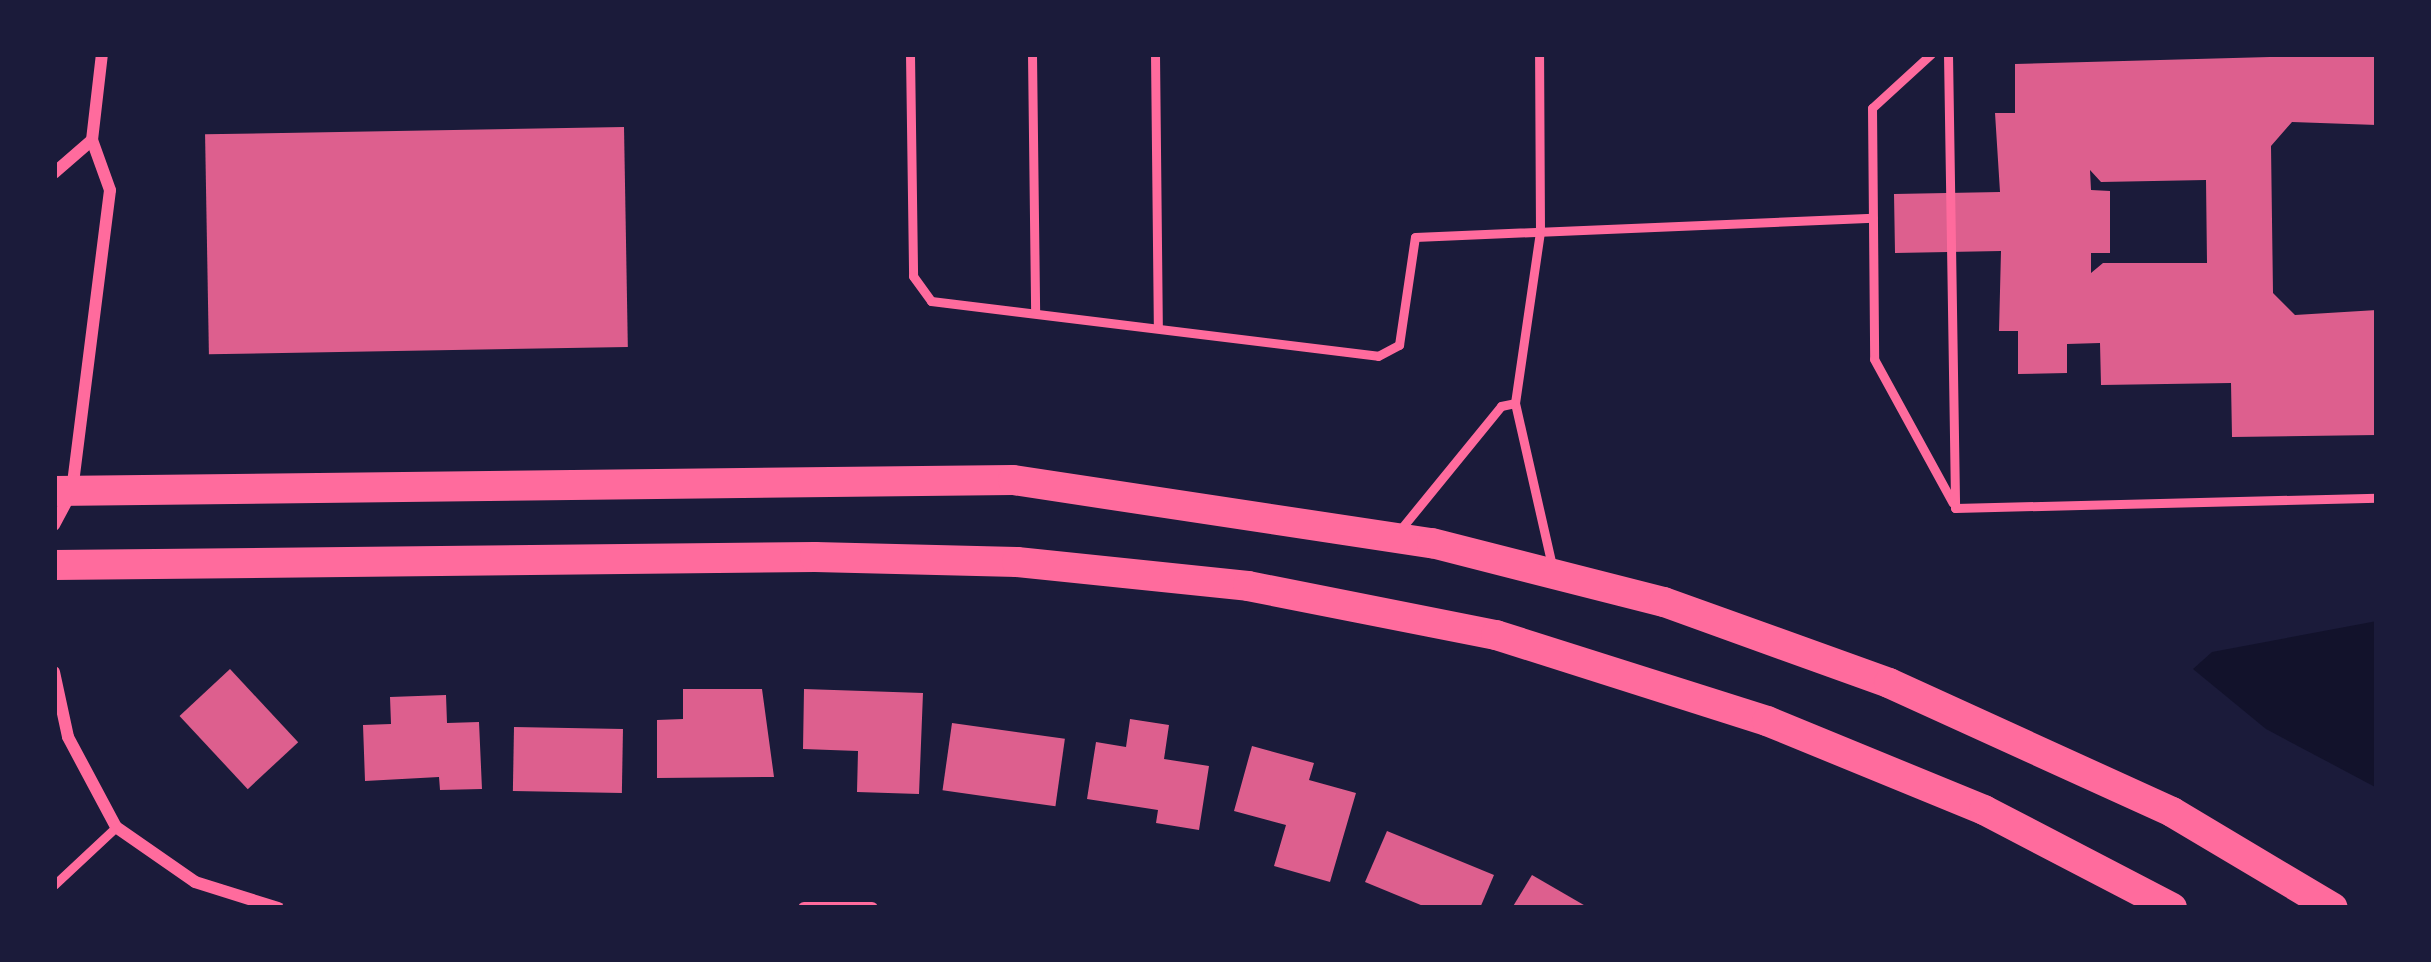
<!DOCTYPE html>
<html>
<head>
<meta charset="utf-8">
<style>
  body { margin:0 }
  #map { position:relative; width:2431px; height:962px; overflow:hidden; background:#1b1b3a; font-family:Raleway,sans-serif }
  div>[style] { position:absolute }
  .water>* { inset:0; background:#12122b }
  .building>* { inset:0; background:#dd5f8e; transform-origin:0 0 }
  .service>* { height:9px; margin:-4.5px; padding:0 4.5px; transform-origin:4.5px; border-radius:4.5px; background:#ff6b9d }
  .minor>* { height:12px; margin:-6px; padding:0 6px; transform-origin:6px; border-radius:6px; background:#ff6b9d }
  .primary>* { height:30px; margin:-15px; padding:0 15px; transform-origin:15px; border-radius:15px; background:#ff6b9d }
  span { translate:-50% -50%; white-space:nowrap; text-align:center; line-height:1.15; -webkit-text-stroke:9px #1b1b3a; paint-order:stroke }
  .frame { position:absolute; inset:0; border:57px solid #1b1b3a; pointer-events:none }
</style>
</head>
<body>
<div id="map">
  <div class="water">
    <i style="clip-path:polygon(2377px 621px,2377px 788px,2266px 729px,2193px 669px,2212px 652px)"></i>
  </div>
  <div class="building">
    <i style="clip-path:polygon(evenodd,2377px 54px,2377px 125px,2292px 122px,2271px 146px,2273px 293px,2295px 315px,2377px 310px,2377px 435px,2232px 437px,2231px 383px,2101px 385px,2100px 343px,2067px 344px,2067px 373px,2018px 374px,2018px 331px,1999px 331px,2001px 251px,1895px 253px,1894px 194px,2000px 192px,1995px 113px,2015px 113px,2015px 64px,2377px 54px,2090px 170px,2101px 182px,2206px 180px,2207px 263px,2103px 263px,2091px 273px,2091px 253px,2110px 253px,2110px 191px,2091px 190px,2090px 170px)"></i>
    <i style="left:624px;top:127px;width:220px;height:419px;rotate:89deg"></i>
    <i style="left:230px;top:669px;width:100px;height:69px;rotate:47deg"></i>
    <i style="clip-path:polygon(683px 689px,762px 689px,774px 777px,657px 778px,657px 720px,683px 719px)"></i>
    <i style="clip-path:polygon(804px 689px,923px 693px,919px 794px,857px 792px,858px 751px,803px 749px)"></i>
    <i style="clip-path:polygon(446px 695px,447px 723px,479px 722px,482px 789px,440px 790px,439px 777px,365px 781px,363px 725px,391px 724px,390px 697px)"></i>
    <i style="clip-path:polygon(1130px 719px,1169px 725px,1164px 759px,1209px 766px,1199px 830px,1156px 823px,1158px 810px,1087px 799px,1096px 742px,1126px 747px)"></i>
    <i style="left:952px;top:723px;width:114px;height:68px;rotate:8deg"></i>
    <i style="left:514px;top:727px;width:109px;height:64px;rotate:1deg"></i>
    <i style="clip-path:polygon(1252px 746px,1314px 763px,1309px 780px,1356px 793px,1330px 882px,1274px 866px,1286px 825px,1234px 811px)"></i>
    <i style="clip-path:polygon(1387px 831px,1494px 875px,1480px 908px,1428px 908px,1365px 882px)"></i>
    <i style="clip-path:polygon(1532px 875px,1589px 908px,1512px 908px)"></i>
  </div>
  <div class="service">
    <i style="left:910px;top:54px;width:222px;rotate:89.2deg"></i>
    <i style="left:913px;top:276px;width:31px;rotate:54deg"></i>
    <i style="left:931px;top:301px;width:450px;rotate:7deg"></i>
    <i style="left:1378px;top:356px;width:24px;rotate:-28deg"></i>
    <i style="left:1399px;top:345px;width:109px;rotate:-81.6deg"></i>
    <i style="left:1415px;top:237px;width:458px;rotate:-2.4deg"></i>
    <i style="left:1032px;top:54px;width:259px;rotate:89.3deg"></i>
    <i style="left:1155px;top:54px;width:273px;rotate:89.4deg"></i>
    <i style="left:1931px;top:54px;width:80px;rotate:137.5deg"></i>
    <i style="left:1872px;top:108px;width:251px;rotate:89.5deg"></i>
    <i style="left:1874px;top:359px;width:164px;rotate:61.3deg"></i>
    <i style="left:1948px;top:54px;width:454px;rotate:89.1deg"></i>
    <i style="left:1955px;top:508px;width:422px;rotate:-1.4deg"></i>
    <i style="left:1515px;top:403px;width:174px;rotate:-81.7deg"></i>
    <i style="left:1540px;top:231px;width:177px;rotate:-90.3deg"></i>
    <i style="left:1400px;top:530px;width:160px;rotate:-50.8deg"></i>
    <i style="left:1501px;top:406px;width:14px;rotate:-12deg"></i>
    <i style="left:1515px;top:403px;width:167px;rotate:77.2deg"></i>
    <i style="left:54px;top:885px;width:85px;rotate:-43.1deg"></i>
  </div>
  <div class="minor">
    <i style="left:54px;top:173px;width:50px;rotate:-41deg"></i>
    <i style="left:54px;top:525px;width:38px;rotate:-62deg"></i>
    <i style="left:72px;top:491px;width:303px;rotate:-82.8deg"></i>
    <i style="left:110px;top:190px;width:53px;rotate:-109.8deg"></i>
    <i style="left:92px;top:140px;width:87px;rotate:-83.4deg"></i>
    <i style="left:54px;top:672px;width:66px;rotate:77.8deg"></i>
    <i style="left:68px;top:737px;width:102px;rotate:61.9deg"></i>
    <i style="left:116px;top:827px;width:96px;rotate:34.8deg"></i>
    <i style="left:195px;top:882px;width:87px;rotate:17.4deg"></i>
    <i style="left:804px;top:908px;width:68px"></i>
  </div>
  <div class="primary">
    <i style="left:54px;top:491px;width:959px;rotate:-0.66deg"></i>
    <i style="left:1013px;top:480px;width:424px;rotate:8.6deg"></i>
    <i style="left:1432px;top:543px;width:239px;rotate:14.3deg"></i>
    <i style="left:1664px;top:602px;width:239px;rotate:19.8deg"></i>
    <i style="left:1889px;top:683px;width:311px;rotate:24.5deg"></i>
    <i style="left:2172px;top:812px;width:187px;rotate:30.8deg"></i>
    <i style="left:54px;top:565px;width:761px;rotate:-0.6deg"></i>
    <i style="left:815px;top:557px;width:202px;rotate:1.4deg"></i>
    <i style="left:1017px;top:562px;width:232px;rotate:5.9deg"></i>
    <i style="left:1248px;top:586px;width:253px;rotate:11.2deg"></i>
    <i style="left:1496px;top:635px;width:284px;rotate:17.6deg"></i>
    <i style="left:1767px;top:721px;width:235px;rotate:22.3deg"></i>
    <i style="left:1984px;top:810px;width:212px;rotate:27.5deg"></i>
  </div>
  <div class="frame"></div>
</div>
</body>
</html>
